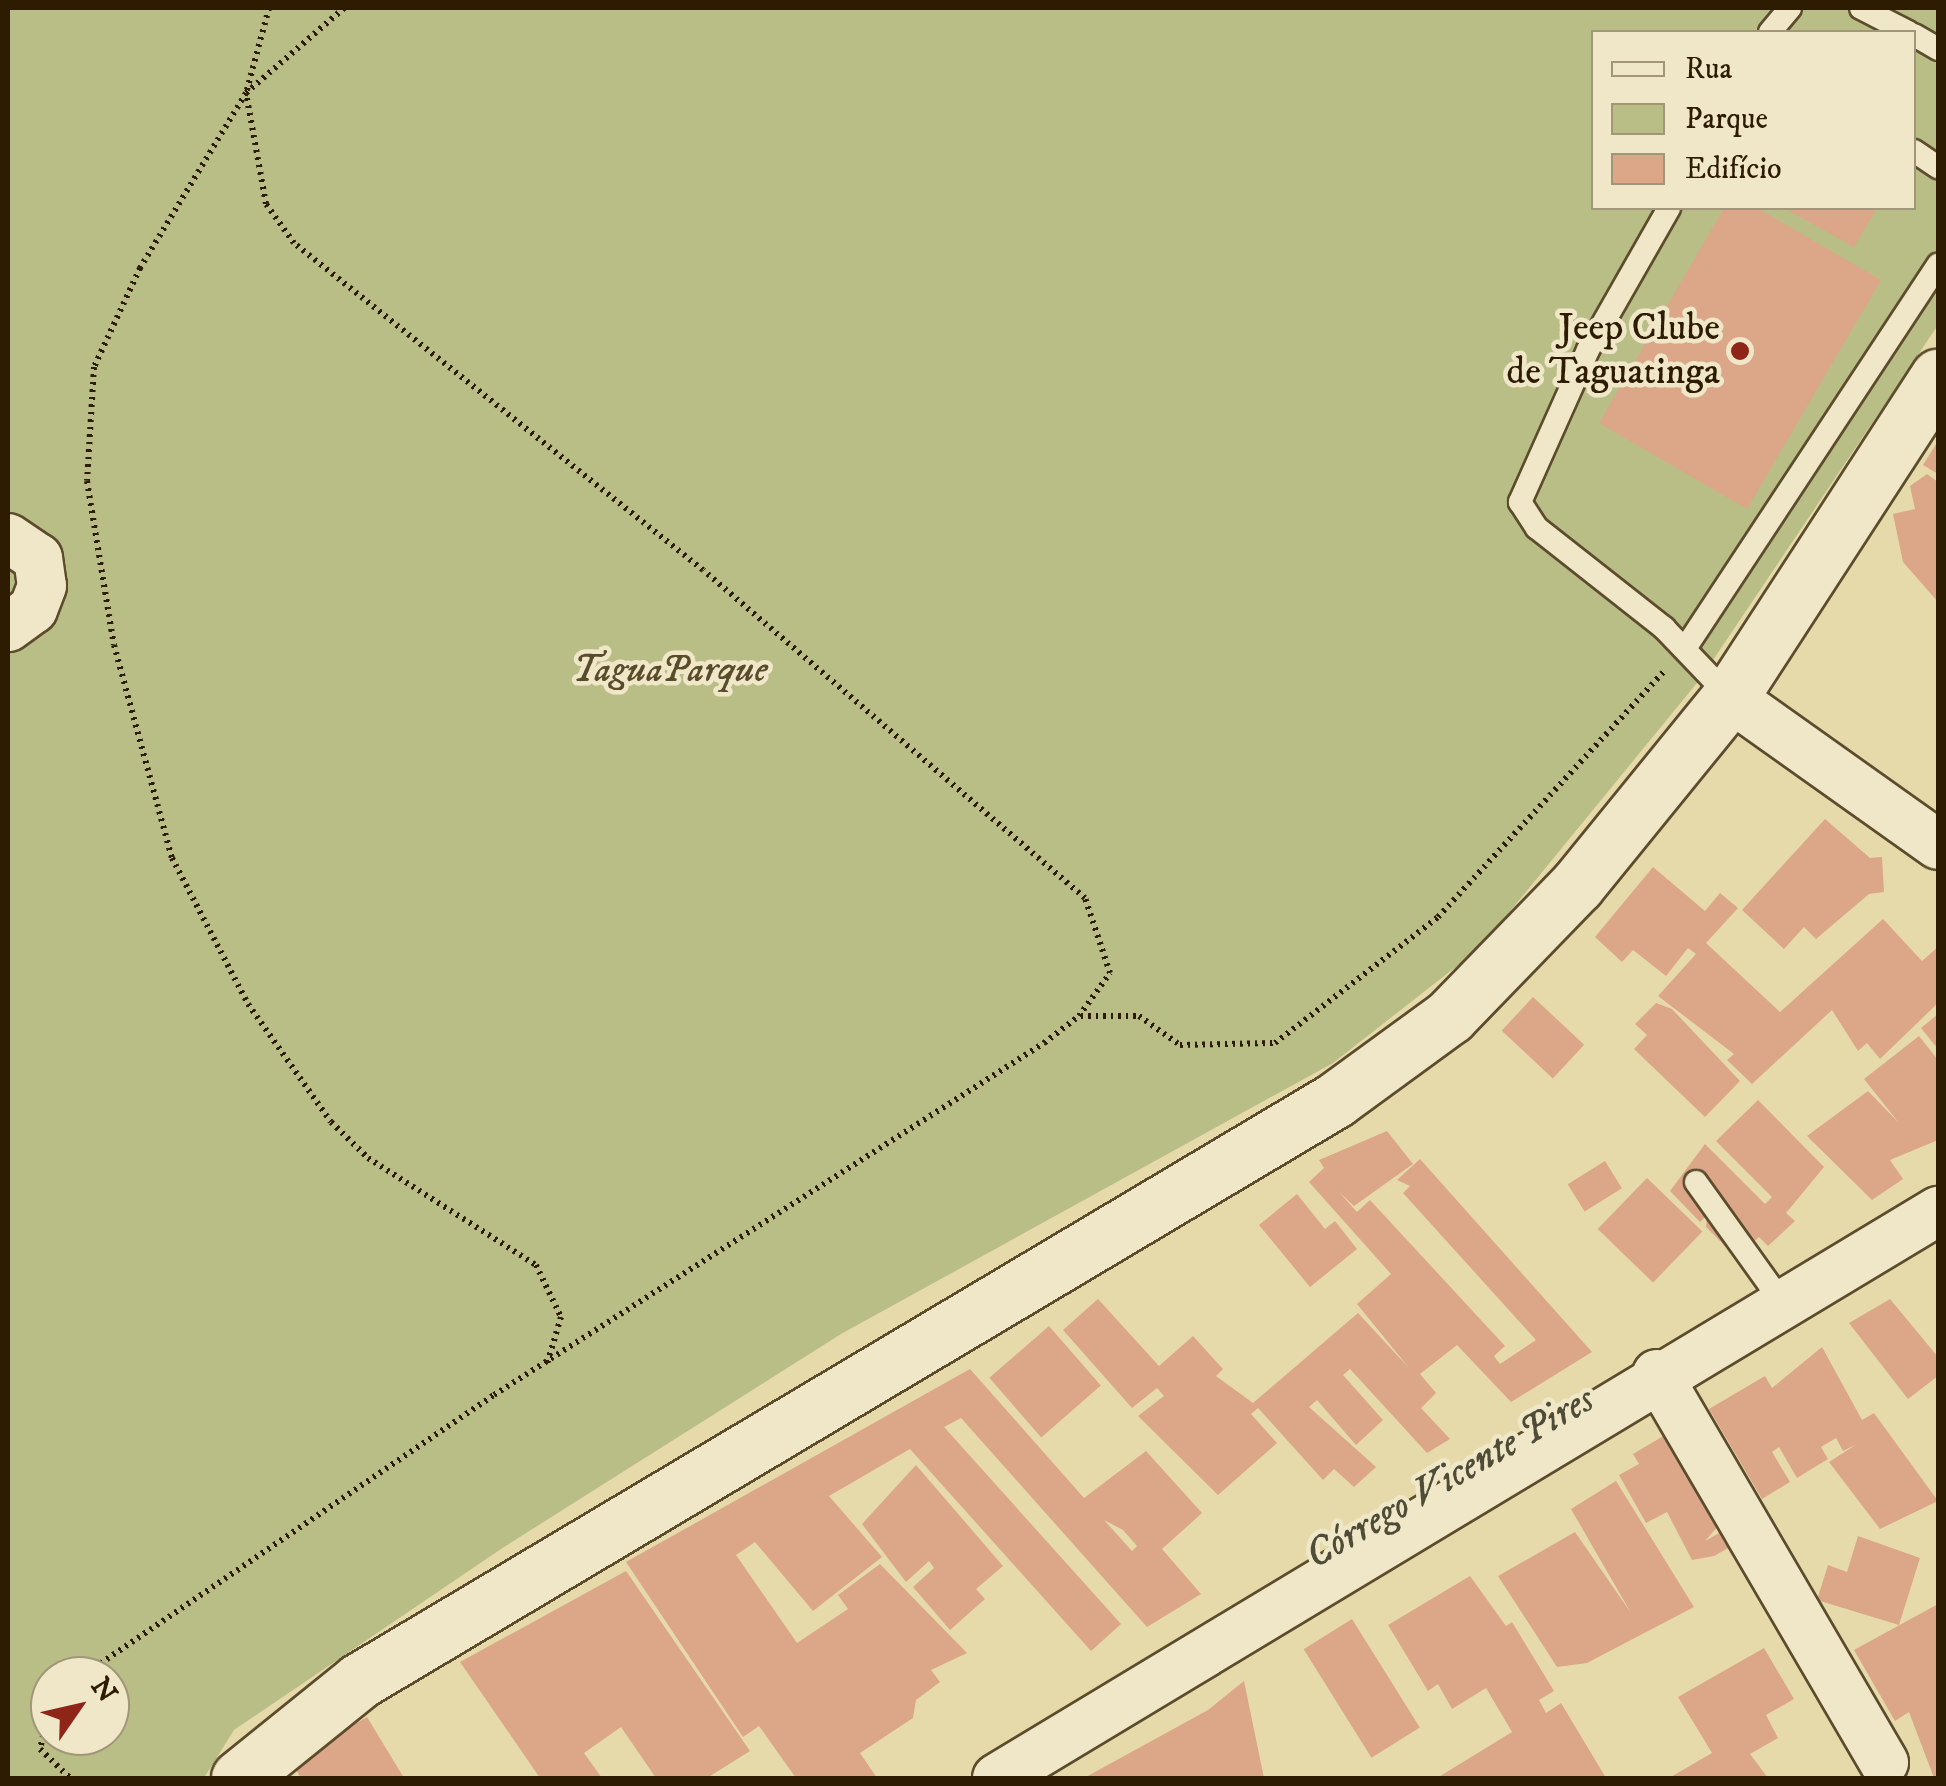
<!DOCTYPE html>
<html>
<head>
<meta charset="utf-8">
<style>
  body { margin:0 }
  #map { position:relative; width:1946px; height:1786px; overflow:hidden; background:#e7daaa; font-family:"IM FELL DW Pica",serif }
  div>[style] { position:absolute }
  .green>* { inset:0; background:#b9be86 }
  .building>* { inset:0; background:#dca688; transform-origin:0 0 }
  .path>* { height:6px; margin-top:-3px; transform-origin:0; background:repeating-linear-gradient(90deg,#2e1c02 0 2.5px,transparent 0 7.5px) }
  .roads { filter:drop-shadow(2px 0 #5c4c2c) drop-shadow(-2px 0 #5c4c2c) drop-shadow(0 2px #5c4c2c) drop-shadow(0 -2px #5c4c2c) }
  .lane>* { height:22px; margin:-11px; padding:0 11px; transform-origin:11px; border-radius:11px; background:#efe7c8 }
  .street>* { height:48px; margin:-24px; padding:0 24px; transform-origin:24px; border-radius:24px; background:#efe7c8 }
  .secondary>* { height:55px; margin:-27.5px; padding:0 27.5px; transform-origin:27.5px; border-radius:27.5px; background:#efe7c8 }
  .dots>* { width:28px; height:28px; translate:-50% -50%; box-sizing:border-box; border:5px solid #efe7c8; border-radius:50% }
  span { translate:-50% -50%; white-space:nowrap; text-align:center; line-height:1.15; -webkit-text-stroke:9px #efe7c8; paint-order:stroke }
  .poi-label { font-size:38px; color:#2e1c02 }
  .right { translate:-100% -50%; text-align:right }
  .park-label { font-size:38px; color:#584d2a; font-style:italic }
  .water-label { font-size:40px; color:#4e4b36; font-style:italic }
  .frame { position:absolute; inset:0; border:10px solid #2e1c02; pointer-events:none }
  .legend { position:absolute; left:1591px; top:30px; width:325px; height:180px; box-sizing:border-box; background:#efe7c8; border:2px solid #a29679; margin:0; padding:12px 18px; list-style:none; font-size:30px; color:#2e1c02 }
  .legend li { display:flex; align-items:center; gap:20px; height:50px }
  .legend b { width:50px; border:2px solid #a29679 }
  .north { position:absolute; left:30px; top:1656px; width:100px; height:100px; box-sizing:border-box; background:#efe7c8; border:2px solid #a29679; border-radius:50%; rotate:56deg; font-size:28px; font-weight:700; line-height:40px; text-align:center; color:#2e1c02 }
  .north::after { content:''; display:block; margin:auto; width:35px; height:45px; background:#8f2418; clip-path:polygon(50% 0,100% 100%,50% 72%,0 100%) }
</style>
</head>
<body>
<div id="map">
  <div class="green">
    <i style="clip-path:polygon(evenodd,8px 8px,1938px 8px,1938px 325px,1701px 678px,1480px 948px,1333px 1063px,841px 1334px,504px 1547px,234px 1730px,204px 1778px,8px 1778px,8px 8px,1594px 32px,1914px 32px,1914px 208px,1594px 208px,1594px 32px,8px 8px,50px 1676px,110px 1676px,110px 1736px,50px 1736px,50px 1676px)"></i>
  </div>
  <div class="building">
    <i style="clip-path:polygon(1724px 208px,1757px 208px,1881px 280px,1747px 509px,1599px 423px)"></i>
    <i style="clip-path:polygon(1784px 208px,1877px 208px,1854px 247px)"></i>
    <i style="clip-path:polygon(1938px 441px,1938px 474px,1923px 465px)"></i>
    <i style="clip-path:polygon(1927px 474px,1938px 482px,1938px 602px,1903px 562px,1893px 514px,1915px 509px,1910px 486px)"></i>
    <i style="clip-path:polygon(1825px 819px,1870px 858px,1882px 857px,1884px 892px,1869px 894px,1816px 939px,1804px 927px,1784px 949px,1742px 910px)"></i>
    <i style="clip-path:polygon(1653px 867px,1705px 911px,1720px 893px,1738px 908px,1706px 943px,1780px 1012px,1883px 919px,1922px 961px,1938px 947px,1938px 1003px,1880px 1059px,1867px 1043px,1858px 1051px,1832px 1010px,1752px 1084px,1727px 1060px,1734px 1054px,1658px 996px,1696px 954px,1688px 948px,1666px 976px,1633px 950px,1622px 962px,1595px 937px)"></i>
    <i style="left:1533px;top:997px;width:70px;height:46px;rotate:43deg"></i>
    <i style="clip-path:polygon(1656px 1003px,1672px 1009px,1740px 1081px,1705px 1117px,1634px 1049px,1647px 1035px,1635px 1024px)"></i>
    <i style="clip-path:polygon(1938px 1014px,1938px 1049px,1921px 1028px)"></i>
    <i style="clip-path:polygon(1919px 1036px,1938px 1060px,1938px 1140px,1890px 1160px,1903px 1179px,1872px 1200px,1807px 1136px,1868px 1091px,1899px 1123px,1864px 1079px)"></i>
    <i style="clip-path:polygon(1758px 1100px,1824px 1167px,1786px 1213px,1795px 1221px,1768px 1246px,1759px 1237px,1737px 1258px,1706px 1227px,1707px 1215px,1700px 1222px,1670px 1191px,1705px 1144px,1765px 1204px,1772px 1197px,1716px 1141px)"></i>
    <i style="clip-path:polygon(1387px 1131px,1413px 1164px,1354px 1206px,1339px 1192px,1357px 1212px,1370px 1200px,1505px 1346px,1494px 1356px,1500px 1364px,1536px 1340px,1403px 1193px,1410px 1186px,1397px 1180px,1420px 1159px,1592px 1352px,1511px 1402px,1457px 1345px,1420px 1374px,1436px 1393px,1421px 1408px,1450px 1439px,1427px 1453px,1350px 1369px,1343px 1375px,1383px 1420px,1369px 1433px,1356px 1445px,1317px 1400px,1309px 1407px,1376px 1467px,1354px 1487px,1334px 1469px,1323px 1480px,1258px 1408px,1251px 1414px,1277px 1443px,1218px 1495px,1138px 1416px,1164px 1396px,1157px 1388px,1132px 1408px,1063px 1330px,1098px 1299px,1159px 1366px,1193px 1336px,1223px 1369px,1216px 1376px,1253px 1403px,1358px 1313px,1409px 1368px,1357px 1304px,1391px 1274px,1309px 1182px,1324px 1168px,1319px 1160px)"></i>
    <i style="left:1605px;top:1161px;width:32px;height:44px;rotate:58deg"></i>
    <i style="left:1647px;top:1178px;width:77px;height:71px;rotate:44deg"></i>
    <i style="clip-path:polygon(1297px 1194px,1325px 1229px,1335px 1221px,1357px 1249px,1310px 1287px,1259px 1225px)"></i>
    <i style="clip-path:polygon(1890px 1299px,1938px 1357px,1938px 1376px,1908px 1399px,1849px 1323px)"></i>
    <i style="left:1049px;top:1326px;width:79px;height:79px;rotate:49deg"></i>
    <i style="clip-path:polygon(1822px 1347px,1862px 1420px,1874px 1413px,1938px 1501px,1880px 1529px,1829px 1462px,1857px 1444px,1843px 1451px,1836px 1438px,1821px 1447px,1828px 1459px,1797px 1478px,1779px 1447px,1772px 1452px,1790px 1482px,1762px 1499px,1709px 1409px,1765px 1376px,1772px 1388px)"></i>
    <i style="clip-path:polygon(evenodd,970px 1369px,1084px 1498px,1146px 1451px,1202px 1513px,1162px 1549px,1201px 1594px,1147px 1627px,961px 1418px,944px 1427px,1121px 1624px,1091px 1651px,910px 1449px,829px 1496px,882px 1557px,813px 1611px,755px 1542px,736px 1555px,797px 1643px,848px 1609px,838px 1595px,880px 1564px,967px 1653px,931px 1670px,940px 1682px,916px 1700px,913px 1718px,860px 1753px,877px 1778px,796px 1778px,759px 1726px,743px 1737px,626px 1562px,970px 1369px,1104px 1520px,1123px 1530px,1137px 1546px,1132px 1551px,1104px 1520px)"></i>
    <i style="clip-path:polygon(1665px 1435px,1718px 1526px,1705px 1541px,1721px 1532px,1730px 1547px,1714px 1556px,1692px 1560px,1667px 1512px,1646px 1523px,1619px 1475px,1639px 1464px,1633px 1454px)"></i>
    <i style="clip-path:polygon(916px 1465px,1003px 1566px,976px 1589px,985px 1599px,950px 1630px,913px 1587px,934px 1568px,929px 1561px,906px 1582px,862px 1524px)"></i>
    <i style="clip-path:polygon(1616px 1481px,1694px 1607px,1587px 1663px,1557px 1667px,1498px 1576px,1575px 1532px,1631px 1613px,1571px 1509px)"></i>
    <i style="clip-path:polygon(1858px 1536px,1920px 1558px,1899px 1625px,1817px 1600px,1828px 1565px,1847px 1572px)"></i>
    <i style="clip-path:polygon(626px 1571px,750px 1751px,707px 1778px,656px 1778px,621px 1727px,584px 1753px,602px 1778px,540px 1778px,460px 1662px)"></i>
    <i style="clip-path:polygon(1470px 1576px,1506px 1626px,1512px 1622px,1554px 1691px,1539px 1700px,1546px 1713px,1561px 1703px,1606px 1778px,1437px 1778px,1512px 1732px,1486px 1688px,1452px 1709px,1438px 1684px,1428px 1691px,1388px 1625px)"></i>
    <i style="clip-path:polygon(1938px 1604px,1938px 1778px,1934px 1778px,1909px 1712px,1895px 1721px,1854px 1650px)"></i>
    <i style="left:1352px;top:1619px;width:128px;height:57px;rotate:58deg"></i>
    <i style="clip-path:polygon(1764px 1648px,1794px 1699px,1766px 1715px,1778px 1738px,1750px 1754px,1768px 1778px,1669px 1778px,1712px 1753px,1678px 1697px)"></i>
    <i style="clip-path:polygon(1244px 1681px,1264px 1778px,1084px 1778px,1208px 1710px)"></i>
    <i style="clip-path:polygon(367px 1717px,404px 1778px,301px 1778px,291px 1762px)"></i>
  </div>
  <div class="path">
    <i style="left:269px;top:8px;width:88px;rotate:105.1deg"></i>
    <i style="left:246px;top:93px;width:205px;rotate:121.2deg"></i>
    <i style="left:140px;top:268px;width:109px;rotate:114.9deg"></i>
    <i style="left:94px;top:367px;width:114px;rotate:93.5deg"></i>
    <i style="left:87px;top:481px;width:166px;rotate:80.7deg"></i>
    <i style="left:114px;top:645px;width:221px;rotate:74.8deg"></i>
    <i style="left:172px;top:858px;width:165px;rotate:62.5deg"></i>
    <i style="left:248px;top:1004px;width:144px;rotate:54.9deg"></i>
    <i style="left:331px;top:1122px;width:52px;rotate:44.2deg"></i>
    <i style="left:368px;top:1158px;width:199px;rotate:32.5deg"></i>
    <i style="left:536px;top:1265px;width:58px;rotate:64.3deg"></i>
    <i style="left:561px;top:1317px;width:49px;rotate:106.6deg"></i>
    <i style="left:1081px;top:1016px;width:58px"></i>
    <i style="left:1139px;top:1016px;width:50px;rotate:35.3deg"></i>
    <i style="left:1180px;top:1045px;width:95px;rotate:-1.2deg"></i>
    <i style="left:1275px;top:1043px;width:206px;rotate:-37.7deg"></i>
    <i style="left:1438px;top:917px;width:335px;rotate:-47.4deg"></i>
    <i style="left:82px;top:1676px;width:499px;rotate:-34.3deg"></i>
    <i style="left:494px;top:1395px;width:653px;rotate:-32.62deg"></i>
    <i style="left:1044px;top:1043px;width:44px;rotate:-37.6deg"></i>
    <i style="left:1079px;top:1016px;width:53px;rotate:-54.2deg"></i>
    <i style="left:1110px;top:973px;width:79px;rotate:-108.4deg"></i>
    <i style="left:1085px;top:898px;width:503px;rotate:-139.35deg"></i>
    <i style="left:703px;top:570px;width:524px;rotate:-141.36deg"></i>
    <i style="left:294px;top:243px;width:48px;rotate:-125.7deg"></i>
    <i style="left:266px;top:204px;width:113px;rotate:-100.2deg"></i>
    <i style="left:246px;top:93px;width:130px;rotate:-40.9deg"></i>
    <i style="left:50px;top:1706px;width:44px;rotate:103.1deg"></i>
    <i style="left:40px;top:1749px;width:42px;rotate:44deg"></i>
  </div>
  <div class="roads">
    <div class="lane">
      <i style="left:1861px;top:8px;width:53px;rotate:27.1deg"></i>
      <i style="left:1770px;top:32px;width:31px;rotate:-50deg"></i>
      <i style="left:1914px;top:35px;width:28px;rotate:30deg"></i>
      <i style="left:1914px;top:151px;width:29px;rotate:34deg"></i>
      <i style="left:1669px;top:208px;width:163px;rotate:119.7deg"></i>
      <i style="left:1588px;top:350px;width:167px;rotate:114.1deg"></i>
      <i style="left:1520px;top:502px;width:31px;rotate:57deg"></i>
      <i style="left:1537px;top:528px;width:162px;rotate:38.2deg"></i>
      <i style="left:1664px;top:628px;width:95px;rotate:46.3deg"></i>
      <i style="left:1686px;top:647px;width:458px;rotate:-56.6deg"></i>
      <i style="left:1696px;top:1182px;width:148px;rotate:54.4deg"></i>
    </div>
    <div class="street">
      <i style="left:8px;top:538px;width:36px;rotate:34deg"></i>
      <i style="left:38px;top:558px;width:28px;rotate:82deg"></i>
      <i style="left:42px;top:586px;width:25px;rotate:111deg"></i>
      <i style="left:33px;top:609px;width:31px;rotate:144deg"></i>
      <i style="left:1730px;top:697px;width:255px;rotate:35.4deg"></i>
      <i style="left:1657px;top:1374px;width:450px;rotate:59.7deg"></i>
      <i style="left:997px;top:1778px;width:1099px;rotate:-31.07deg"></i>
    </div>
    <div class="secondary">
      <i style="left:239px;top:1778px;width:154px;rotate:-38.9deg"></i>
      <i style="left:359px;top:1681px;width:1136px;rotate:-30.76deg"></i>
      <i style="left:1335px;top:1100px;width:142px;rotate:-36.1deg"></i>
      <i style="left:1450px;top:1016px;width:182px;rotate:-45.9deg"></i>
      <i style="left:1577px;top:885px;width:242px;rotate:-50.9deg"></i>
      <i style="left:1730px;top:697px;width:382px;rotate:-57deg"></i>
    </div>
  </div>
  <div class="dots">
    <i style="left:1740px;top:351px;background:#8f2418"></i>
  </div>
  <div class="poi-label">
    <span class="right" style="left:1720px;top:351px">Jeep Clube<br>de Taguatinga</span>
  </div>
  <div class="park-label">
    <span style="left:670px;top:671px">TaguaParque</span>
  </div>
  <div class="water-label">
    <span style="left:1450px;top:1478px;rotate:-30deg">Córrego Vicente Pires</span>
  </div>
  <div class="frame"></div>
  <ul class="legend">
  <li><b style="height:12px;background:#efe7c8"></b>Rua</li>
  <li><b style="height:28px;background:#b9be86"></b>Parque</li>
  <li><b style="height:28px;background:#dca688"></b>Edifício</li>
  </ul>
  <div class="north">N</div>
</div>
</body>
</html>
